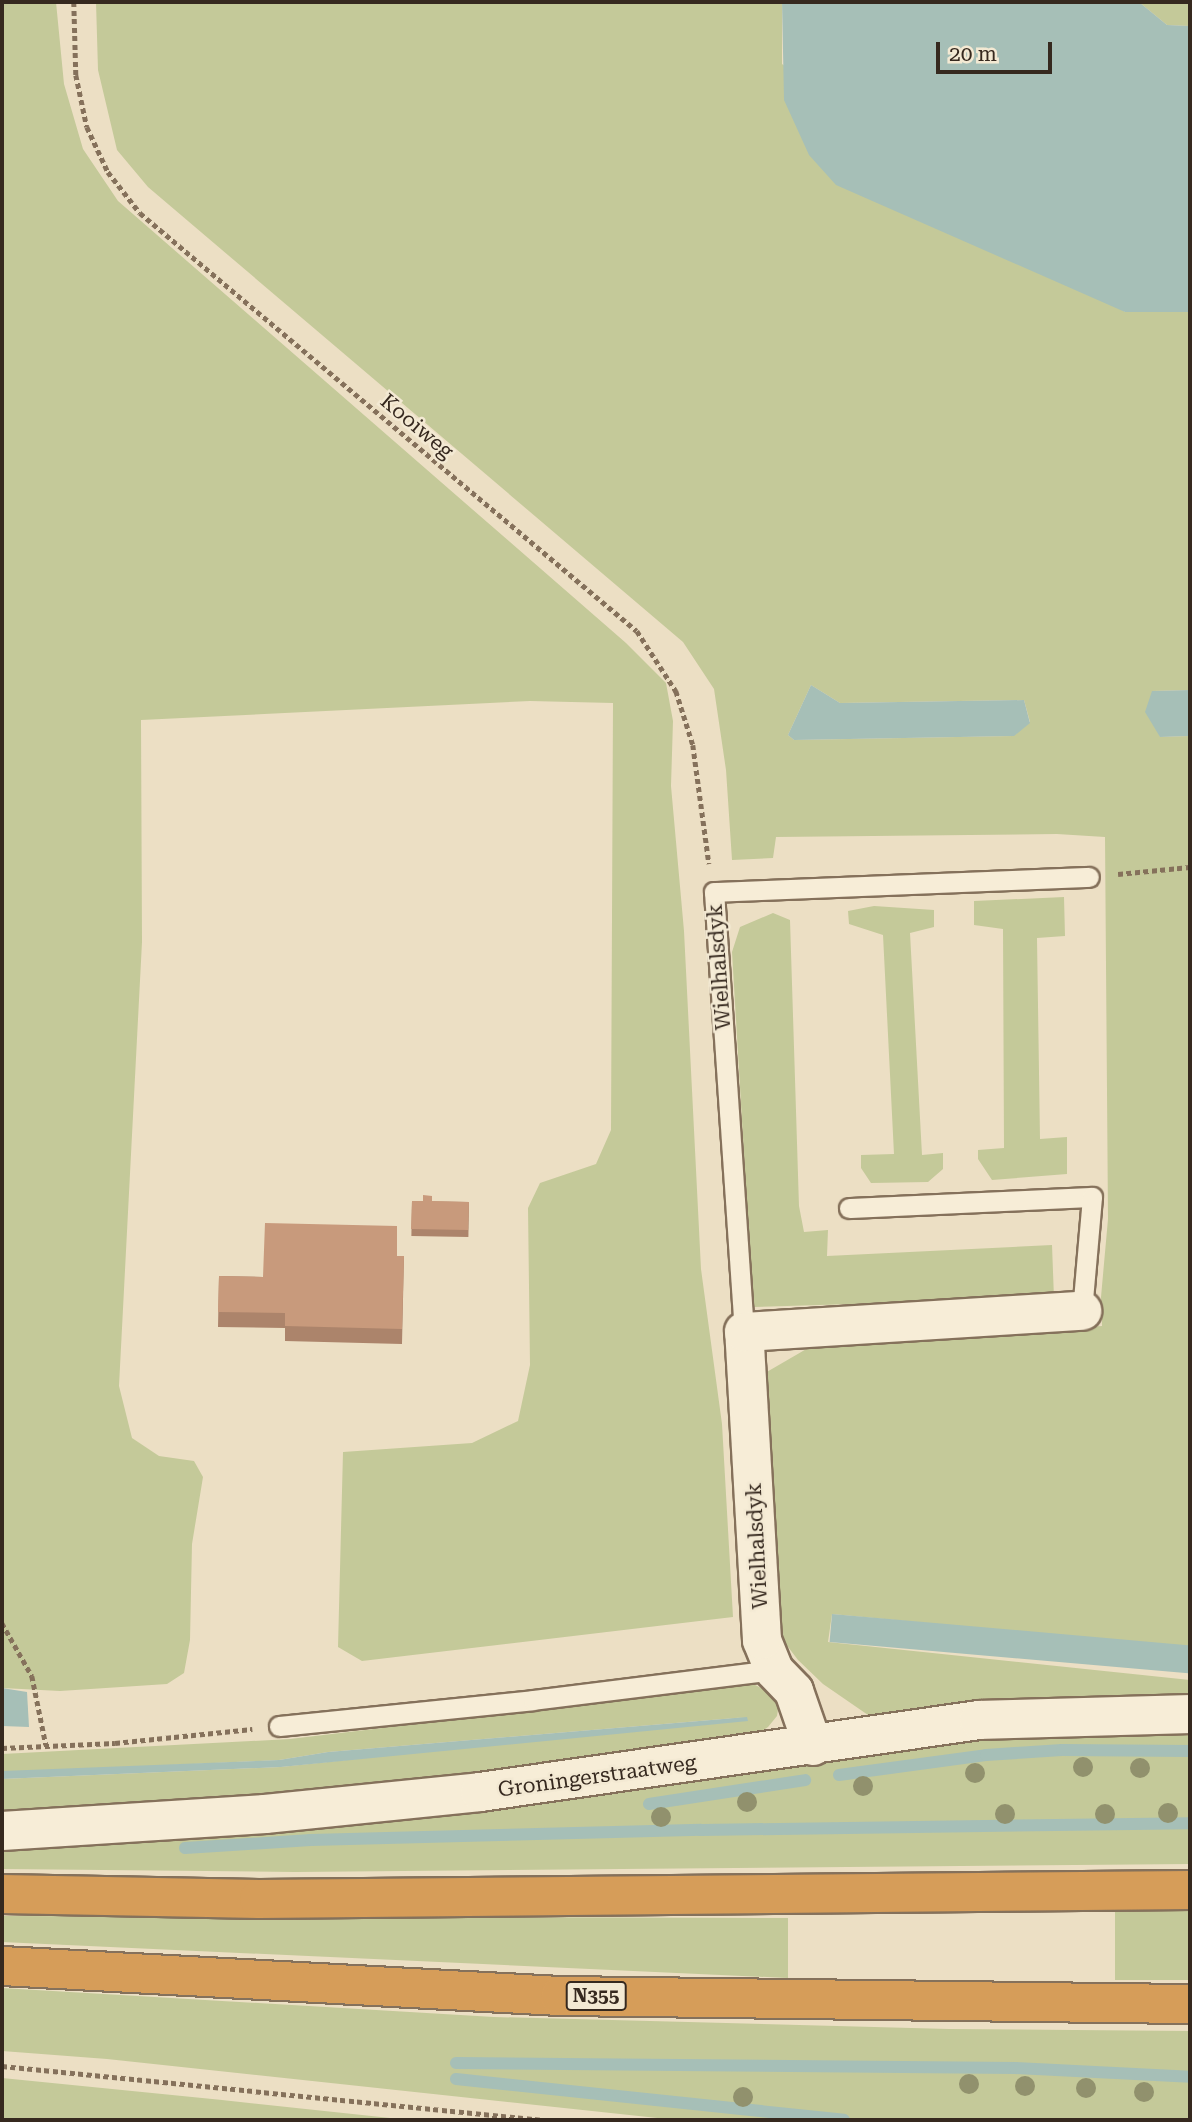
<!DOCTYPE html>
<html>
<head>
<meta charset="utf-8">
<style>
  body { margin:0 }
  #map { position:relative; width:1192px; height:2122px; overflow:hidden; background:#ecdfc4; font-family:"Roboto Serif",serif }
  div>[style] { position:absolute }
  .green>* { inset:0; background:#c4c999; transform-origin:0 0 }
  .water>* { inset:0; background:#a6bfb7; transform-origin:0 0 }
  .stream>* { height:12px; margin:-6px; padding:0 6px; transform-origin:6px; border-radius:6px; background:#a6bfb7 }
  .path>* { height:4.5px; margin-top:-2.25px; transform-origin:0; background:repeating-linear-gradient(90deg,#85715b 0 5px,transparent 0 8.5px) }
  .roads { filter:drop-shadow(2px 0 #85715b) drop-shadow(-2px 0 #85715b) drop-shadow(0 2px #85715b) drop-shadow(0 -2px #85715b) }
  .lane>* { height:19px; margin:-9.5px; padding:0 9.5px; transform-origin:9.5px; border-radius:9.5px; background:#f7edd7 }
  .street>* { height:38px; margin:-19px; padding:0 19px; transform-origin:19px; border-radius:19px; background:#f7edd7 }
  .secondary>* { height:38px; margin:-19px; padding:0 19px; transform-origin:19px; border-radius:19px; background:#f7edd7 }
  .highway>* { height:38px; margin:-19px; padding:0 19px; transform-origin:19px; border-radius:19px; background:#d69d59 }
  .trees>* { width:20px; height:20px; margin:-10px; border-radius:50%; background:#91916d }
  .wall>* { inset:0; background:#ac846b; transform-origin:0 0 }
  .building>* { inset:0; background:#c89a7c }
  span { translate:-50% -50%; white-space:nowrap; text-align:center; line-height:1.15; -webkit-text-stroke:5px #f3e9d3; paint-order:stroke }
  .shield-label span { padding:2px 5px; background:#f3e9d3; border:2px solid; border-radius:5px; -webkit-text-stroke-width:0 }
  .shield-label { font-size:19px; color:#36291f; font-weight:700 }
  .street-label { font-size:21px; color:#36291f }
  .frame { position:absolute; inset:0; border:4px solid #36291f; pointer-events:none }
  .scale { position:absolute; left:936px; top:42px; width:116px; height:32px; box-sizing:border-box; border:4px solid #36291f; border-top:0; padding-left:9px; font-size:21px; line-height:24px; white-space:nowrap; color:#36291f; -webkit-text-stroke:5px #f3e9d3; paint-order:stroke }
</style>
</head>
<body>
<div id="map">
  <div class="green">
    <i style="clip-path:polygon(2px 2px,56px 2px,64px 84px,83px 149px,118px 201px,626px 643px,666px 683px,673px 721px,671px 786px,684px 931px,701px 1269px,722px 1424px,733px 1617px,362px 1661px,338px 1647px,343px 1452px,472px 1443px,518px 1421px,530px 1365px,528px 1208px,540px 1183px,596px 1164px,611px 1130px,613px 703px,530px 701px,141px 720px,142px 942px,119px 1386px,132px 1438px,159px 1456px,194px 1461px,203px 1477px,192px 1544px,190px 1640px,184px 1673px,167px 1684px,60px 1691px,2px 1688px)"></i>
    <i style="clip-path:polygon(evenodd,96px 2px,782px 2px,782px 64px,1125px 312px,1190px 312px,1190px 690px,1152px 691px,1160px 737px,1190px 736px,1190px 1648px,832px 1614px,828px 1642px,1190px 1680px,1190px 1699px,885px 1718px,868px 1715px,823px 1684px,798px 1660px,779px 1635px,760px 1376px,815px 1344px,1102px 1326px,1101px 1297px,1108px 1219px,1105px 837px,1057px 834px,776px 837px,773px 858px,732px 860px,726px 770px,714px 689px,683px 642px,148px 187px,117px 150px,98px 70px,96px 2px,811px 685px,840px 703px,1024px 700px,1030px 722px,1013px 736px,794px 740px,788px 735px,811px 685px)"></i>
    <i style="clip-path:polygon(1139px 2px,1190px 2px,1190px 26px,1167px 25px)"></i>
    <i style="clip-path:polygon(1064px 897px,1065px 936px,1037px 938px,1040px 1139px,1067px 1137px,1067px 1174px,992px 1180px,978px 1159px,978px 1150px,1004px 1148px,1003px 929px,974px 925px,974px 901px)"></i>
    <i style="clip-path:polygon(874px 906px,934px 910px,934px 927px,910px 933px,922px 1155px,943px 1153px,943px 1169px,928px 1182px,871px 1183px,861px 1168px,861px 1155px,894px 1154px,883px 935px,849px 924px,848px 911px)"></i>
    <i style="clip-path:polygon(773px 913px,790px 920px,799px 1206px,804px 1232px,828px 1230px,827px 1256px,1052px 1245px,1054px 1298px,753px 1307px,732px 952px,740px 927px)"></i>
    <i style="clip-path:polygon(753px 1684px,770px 1692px,779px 1703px,777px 1716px,768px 1727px,756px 1735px,285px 1798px,2px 1812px,2px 1779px,281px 1767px,747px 1717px,328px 1752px,279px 1760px,26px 1772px,2px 1771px,2px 1754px,290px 1739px)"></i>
    <i style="clip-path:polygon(1190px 1731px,1190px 1864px,295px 1872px,2px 1869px,2px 1848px,93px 1844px,310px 1826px,956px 1741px,1042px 1734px)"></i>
    <i style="left:1190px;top:1911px;width:69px;height:75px;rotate:90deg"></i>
    <i style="clip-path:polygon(2px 1916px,788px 1918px,788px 1978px,2px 1942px)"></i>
    <i style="clip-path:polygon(2px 1988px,494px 2017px,949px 2029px,1190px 2031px,1190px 2120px,676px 2120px,107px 2059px,2px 2051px)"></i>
    <i style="clip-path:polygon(2px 2078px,222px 2100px,409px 2120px,2px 2120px)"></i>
  </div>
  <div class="water">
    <i style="clip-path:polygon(782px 2px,1139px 2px,1167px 25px,1190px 26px,1190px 312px,1125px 312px,836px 185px,809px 155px,784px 100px)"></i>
    <i style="clip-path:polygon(811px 685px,840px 703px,1024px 700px,1030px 723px,1014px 736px,794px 740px,788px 735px)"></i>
    <i style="clip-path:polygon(1190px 690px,1190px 736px,1160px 737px,1145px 712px,1152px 691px)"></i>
    <i style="left:832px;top:1614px;width:360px;height:28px;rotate:5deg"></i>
    <i style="clip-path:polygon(2px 1688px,27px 1692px,29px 1727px,2px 1726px)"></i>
    <i style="clip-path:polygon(747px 1717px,748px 1721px,281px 1767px,2px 1779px,2px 1771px,279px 1760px,328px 1752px)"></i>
  </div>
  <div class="stream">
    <i style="left:839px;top:1775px;width:148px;rotate:-7.7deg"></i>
    <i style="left:986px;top:1755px;width:76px;rotate:-3.8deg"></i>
    <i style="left:1062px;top:1750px;width:128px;rotate:0.4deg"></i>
    <i style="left:649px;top:1804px;width:158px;rotate:-8.7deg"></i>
    <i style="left:185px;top:1848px;width:126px;rotate:-3.6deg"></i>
    <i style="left:311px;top:1840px;width:390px;rotate:-1.5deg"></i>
    <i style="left:701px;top:1830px;width:489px;rotate:-0.8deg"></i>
    <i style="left:456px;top:2063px;width:559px;rotate:0.51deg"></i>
    <i style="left:1015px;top:2068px;width:175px;rotate:2.9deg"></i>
    <i style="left:456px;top:2079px;width:390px;rotate:6deg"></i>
  </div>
  <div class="path">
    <i style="left:74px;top:2px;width:73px;rotate:88.4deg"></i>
    <i style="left:76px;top:75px;width:53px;rotate:78.1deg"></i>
    <i style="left:87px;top:127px;width:50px;rotate:65deg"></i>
    <i style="left:108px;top:172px;width:52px;rotate:52deg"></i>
    <i style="left:140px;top:213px;width:649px;rotate:40.07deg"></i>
    <i style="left:637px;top:631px;width:72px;rotate:57deg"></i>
    <i style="left:676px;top:691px;width:57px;rotate:72.5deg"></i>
    <i style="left:693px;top:745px;width:120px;rotate:82.3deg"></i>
    <i style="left:1118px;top:874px;width:72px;rotate:-5.6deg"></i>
    <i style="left:2px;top:1623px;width:61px;rotate:60.5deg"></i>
    <i style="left:32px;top:1676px;width:70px;rotate:78.5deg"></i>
    <i style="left:2px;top:1748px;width:113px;rotate:-2.5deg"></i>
    <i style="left:115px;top:1743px;width:138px;rotate:-5.8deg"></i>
    <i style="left:2px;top:2066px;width:544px;rotate:5.7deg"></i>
  </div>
  <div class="roads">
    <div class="lane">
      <i style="left:849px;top:1208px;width:243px;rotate:-2.6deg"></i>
      <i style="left:1092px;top:1197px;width:114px;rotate:95deg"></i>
      <i style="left:744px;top:1332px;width:441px;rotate:-93.9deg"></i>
      <i style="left:714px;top:892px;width:375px;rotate:-2.3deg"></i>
      <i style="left:279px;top:1726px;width:255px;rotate:-5.8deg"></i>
      <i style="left:533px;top:1700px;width:243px;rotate:-7.1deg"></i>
    </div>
    <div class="street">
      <i style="left:813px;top:1746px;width:58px;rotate:-109.1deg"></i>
      <i style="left:794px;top:1691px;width:29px;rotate:-134deg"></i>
      <i style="left:774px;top:1670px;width:32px;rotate:-112deg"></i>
      <i style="left:762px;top:1640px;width:309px;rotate:-93.3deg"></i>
      <i style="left:744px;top:1332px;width:339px;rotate:-3.6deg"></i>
    </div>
    <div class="secondary">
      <i style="left:2px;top:1831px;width:264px;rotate:-3.7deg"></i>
      <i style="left:265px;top:1814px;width:216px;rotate:-5.8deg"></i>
      <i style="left:480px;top:1792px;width:504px;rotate:-8.21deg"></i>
      <i style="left:979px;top:1720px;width:211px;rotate:-1.6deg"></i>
    </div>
    <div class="highway">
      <i style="left:2px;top:1894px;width:257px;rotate:1.1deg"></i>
      <i style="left:259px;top:1899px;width:931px;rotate:-0.55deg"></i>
      <i style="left:2px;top:1966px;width:559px;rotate:3.08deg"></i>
      <i style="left:560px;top:1996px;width:630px;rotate:0.73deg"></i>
    </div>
  </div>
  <div class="trees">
    <i style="left:1083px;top:1767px"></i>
    <i style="left:1140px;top:1768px"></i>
    <i style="left:975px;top:1773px"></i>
    <i style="left:863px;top:1786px"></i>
    <i style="left:747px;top:1802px"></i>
    <i style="left:1168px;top:1813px"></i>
    <i style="left:1005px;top:1814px"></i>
    <i style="left:1105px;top:1814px"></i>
    <i style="left:661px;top:1817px"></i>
    <i style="left:969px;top:2084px"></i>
    <i style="left:1025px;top:2086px"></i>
    <i style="left:1086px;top:2088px"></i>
    <i style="left:1144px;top:2092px"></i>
    <i style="left:743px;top:2097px"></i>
  </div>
  <div class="wall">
    <i style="left:412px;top:1201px;width:57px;height:35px;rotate:1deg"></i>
    <i style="clip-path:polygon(404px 1256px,402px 1344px,285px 1341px,285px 1328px,218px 1327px,219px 1276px,263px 1277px)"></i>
  </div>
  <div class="building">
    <i style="clip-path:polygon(423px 1195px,432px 1196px,432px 1201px,469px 1202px,468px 1230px,411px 1229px,412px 1201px,423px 1201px)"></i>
    <i style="clip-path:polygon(265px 1223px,397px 1226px,397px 1256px,404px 1256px,402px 1329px,285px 1326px,285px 1313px,218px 1312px,219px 1276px,263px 1277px)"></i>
  </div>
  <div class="shield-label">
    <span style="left:596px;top:1996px">N355</span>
  </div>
  <div class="street-label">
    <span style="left:417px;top:426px;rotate:40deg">Kooiweg</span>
    <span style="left:719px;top:967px;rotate:-94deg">Wielhalsdyk</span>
    <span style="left:757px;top:1546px;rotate:-93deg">Wielhalsdyk</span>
    <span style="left:597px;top:1776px;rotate:-8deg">Groningerstraatweg</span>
  </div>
  <div class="frame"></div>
  <div class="scale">20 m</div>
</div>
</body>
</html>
